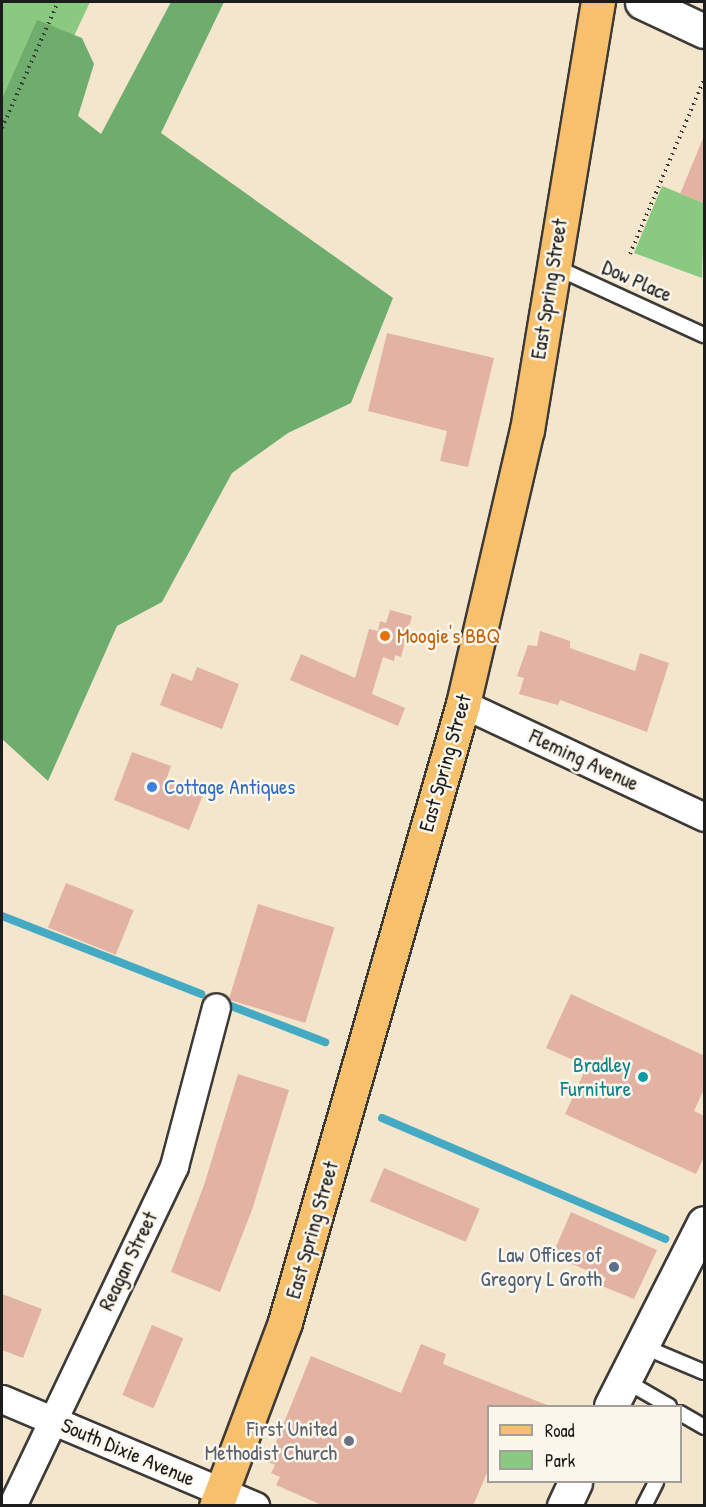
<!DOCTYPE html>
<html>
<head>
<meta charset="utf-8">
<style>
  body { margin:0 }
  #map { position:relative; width:706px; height:1507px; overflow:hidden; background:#f4e6cd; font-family:"Patrick Hand",sans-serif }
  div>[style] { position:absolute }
  .green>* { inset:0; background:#8ac980 }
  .forest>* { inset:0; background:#6fad6e }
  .stream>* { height:8px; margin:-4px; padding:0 4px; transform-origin:4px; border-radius:4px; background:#44aac4 }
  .building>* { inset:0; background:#e2b2a3; transform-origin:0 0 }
  .path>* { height:4px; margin-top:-2px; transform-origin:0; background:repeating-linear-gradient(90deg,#3c3a37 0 1.5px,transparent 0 6px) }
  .roads { filter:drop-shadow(2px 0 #3c3a37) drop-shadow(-2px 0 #3c3a37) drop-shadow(0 2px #3c3a37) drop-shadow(0 -2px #3c3a37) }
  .service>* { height:14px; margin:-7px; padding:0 7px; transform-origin:7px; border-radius:7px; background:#fff }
  .minor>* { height:27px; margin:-13.5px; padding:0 13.5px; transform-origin:13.5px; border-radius:13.5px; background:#fff }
  .tertiary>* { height:33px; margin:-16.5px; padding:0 16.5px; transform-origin:16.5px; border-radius:16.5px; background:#fff }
  .primary>* { height:33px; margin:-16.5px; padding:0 16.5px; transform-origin:16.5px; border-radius:16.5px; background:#f7c06c }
  .dots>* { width:16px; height:16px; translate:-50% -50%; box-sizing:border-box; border:3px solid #fbf7ec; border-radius:50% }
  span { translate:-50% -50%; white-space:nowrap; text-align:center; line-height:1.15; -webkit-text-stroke:5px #fbf7ec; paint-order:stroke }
  .street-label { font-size:21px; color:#1c1c1c }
  .food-label { font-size:21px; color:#c56008 }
  .left { translate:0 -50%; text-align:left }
  .shop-label { font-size:21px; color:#366cbe }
  .culture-label { font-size:21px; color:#0d838f }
  .right { translate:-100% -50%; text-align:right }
  .service-label { font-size:21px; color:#4e5e75 }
  .worship-label { font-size:21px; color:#5b616d }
  .frame { position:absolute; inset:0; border:3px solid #1c1c1c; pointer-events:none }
  .legend { position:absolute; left:487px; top:1405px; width:195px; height:78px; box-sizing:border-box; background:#fbf7ec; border:2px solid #a29f99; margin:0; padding:8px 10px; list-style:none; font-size:18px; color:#1c1c1c }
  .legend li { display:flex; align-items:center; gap:12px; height:30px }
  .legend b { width:30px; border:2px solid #a29f99 }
</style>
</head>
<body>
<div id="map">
  <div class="green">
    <i style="clip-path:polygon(2px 2px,90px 2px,2px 190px)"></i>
    <i style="clip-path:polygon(662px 186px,704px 203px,702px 278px,634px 253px)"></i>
  </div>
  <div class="forest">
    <i style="clip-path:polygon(171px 2px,224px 2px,161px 133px,393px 298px,351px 403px,288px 433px,232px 473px,162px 602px,117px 626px,48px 781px,2px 739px,2px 99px,37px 20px,82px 38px,94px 64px,78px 116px,101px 134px)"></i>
  </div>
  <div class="stream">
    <i style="left:2px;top:916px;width:214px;rotate:21.4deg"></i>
    <i style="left:231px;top:1006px;width:101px;rotate:21deg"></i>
    <i style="left:382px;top:1118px;width:308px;rotate:23.1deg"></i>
  </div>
  <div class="building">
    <i style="clip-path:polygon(704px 136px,705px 136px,705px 203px,680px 194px)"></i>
    <i style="clip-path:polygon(387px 333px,494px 358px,468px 467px,440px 461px,447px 431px,368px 411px)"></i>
    <i style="clip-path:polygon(390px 610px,412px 616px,401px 657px,395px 655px,394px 661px,383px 657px,372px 694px,405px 708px,398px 726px,290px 680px,301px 654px,355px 678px,369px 629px,378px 631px,380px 621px,386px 623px)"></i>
    <i style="clip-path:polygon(540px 631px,570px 641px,570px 648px,635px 671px,640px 653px,669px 663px,647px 732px,560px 700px,558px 705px,519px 694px,524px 678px,517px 676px,528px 645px,537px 646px)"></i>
    <i style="clip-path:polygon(197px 667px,239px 684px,222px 729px,160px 705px,172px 673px,192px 681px)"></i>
    <i style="clip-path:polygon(132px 752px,171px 766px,166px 780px,203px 795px,189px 830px,114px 800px)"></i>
    <i style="left:66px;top:883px;width:73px;height:48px;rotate:22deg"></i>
    <i style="left:258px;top:904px;width:80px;height:100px;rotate:17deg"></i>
    <i style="clip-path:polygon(571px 994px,705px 1056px,705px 1087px,694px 1111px,705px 1116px,705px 1155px,696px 1174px,565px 1114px,587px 1066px,546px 1048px)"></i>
    <i style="clip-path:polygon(238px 1074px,289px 1090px,252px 1210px,220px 1292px,171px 1272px,204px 1185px)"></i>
    <i style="left:384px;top:1168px;width:104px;height:36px;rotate:23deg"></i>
    <i style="clip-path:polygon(571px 1212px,657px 1250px,634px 1299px,602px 1286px,606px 1278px,552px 1256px)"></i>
    <i style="clip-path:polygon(2px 1294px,42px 1309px,23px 1358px,2px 1350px)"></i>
    <i style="left:152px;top:1325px;width:34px;height:76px;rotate:23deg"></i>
    <i style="clip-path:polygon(421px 1344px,446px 1354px,443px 1364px,547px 1405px,489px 1407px,489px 1468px,473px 1506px,324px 1506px,276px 1485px,280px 1477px,271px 1473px,275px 1465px,268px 1462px,311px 1356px,401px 1393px)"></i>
  </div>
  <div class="path">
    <i style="left:2px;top:128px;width:138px;rotate:-66deg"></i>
    <i style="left:630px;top:254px;width:189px;rotate:-67deg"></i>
  </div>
  <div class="roads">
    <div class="service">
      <i style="left:553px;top:266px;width:166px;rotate:24.6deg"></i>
      <i style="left:642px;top:1346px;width:67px;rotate:22.8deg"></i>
      <i style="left:624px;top:1380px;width:52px;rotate:30deg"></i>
      <i style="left:680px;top:1413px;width:28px;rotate:30deg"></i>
      <i style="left:644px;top:1506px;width:27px;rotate:-63deg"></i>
    </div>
    <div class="minor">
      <i style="left:463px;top:704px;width:266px;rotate:25.1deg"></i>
      <i style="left:2px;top:1399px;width:275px;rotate:22.9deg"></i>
      <i style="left:12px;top:1506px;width:377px;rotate:-64.5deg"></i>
      <i style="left:174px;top:1166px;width:164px;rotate:-75.2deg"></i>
    </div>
    <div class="tertiary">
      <i style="left:642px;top:2px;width:68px;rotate:25.1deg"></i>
      <i style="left:611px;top:1406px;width:205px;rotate:-63.1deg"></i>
      <i style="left:564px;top:1506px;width:26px;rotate:-65deg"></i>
    </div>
    <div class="primary">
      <i style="left:216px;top:1506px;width:197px;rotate:-69.4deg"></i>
      <i style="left:285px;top:1322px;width:643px;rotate:-73.93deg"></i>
      <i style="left:463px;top:704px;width:281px;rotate:-76.9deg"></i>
      <i style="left:527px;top:430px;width:434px;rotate:-80.6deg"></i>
    </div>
  </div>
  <div class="dots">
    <i style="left:385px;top:636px;background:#e8710a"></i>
    <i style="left:152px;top:787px;background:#3f7fe0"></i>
    <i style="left:643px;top:1077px;background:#0f9aa8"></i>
    <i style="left:614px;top:1267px;background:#5c6f8a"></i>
    <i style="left:349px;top:1441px;background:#6b7280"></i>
  </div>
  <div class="street-label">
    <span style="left:637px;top:281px;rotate:24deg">Dow Place</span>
    <span style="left:549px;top:289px;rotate:-81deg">East Spring Street</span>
    <span style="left:584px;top:760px;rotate:25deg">Fleming Avenue</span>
    <span style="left:445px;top:763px;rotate:-74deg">East Spring Street</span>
    <span style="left:312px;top:1230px;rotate:-74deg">East Spring Street</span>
    <span style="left:128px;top:1261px;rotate:-64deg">Reagan Street</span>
    <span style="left:128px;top:1452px;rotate:23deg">South Dixie Avenue</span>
  </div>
  <div class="food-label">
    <span class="left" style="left:397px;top:636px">Moogie's BBQ</span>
  </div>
  <div class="shop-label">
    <span class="left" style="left:164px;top:787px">Cottage Antiques</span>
  </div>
  <div class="culture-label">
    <span class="right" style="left:631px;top:1077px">Bradley<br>Furniture</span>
  </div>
  <div class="service-label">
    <span class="right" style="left:602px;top:1267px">Law Offices of<br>Gregory L Groth</span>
  </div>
  <div class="worship-label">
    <span class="right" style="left:337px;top:1441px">First United<br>Methodist Church</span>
  </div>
  <div class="frame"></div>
  <ul class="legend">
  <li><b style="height:8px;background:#f7c06c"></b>Road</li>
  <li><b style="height:16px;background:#8ac980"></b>Park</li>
  </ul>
</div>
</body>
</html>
